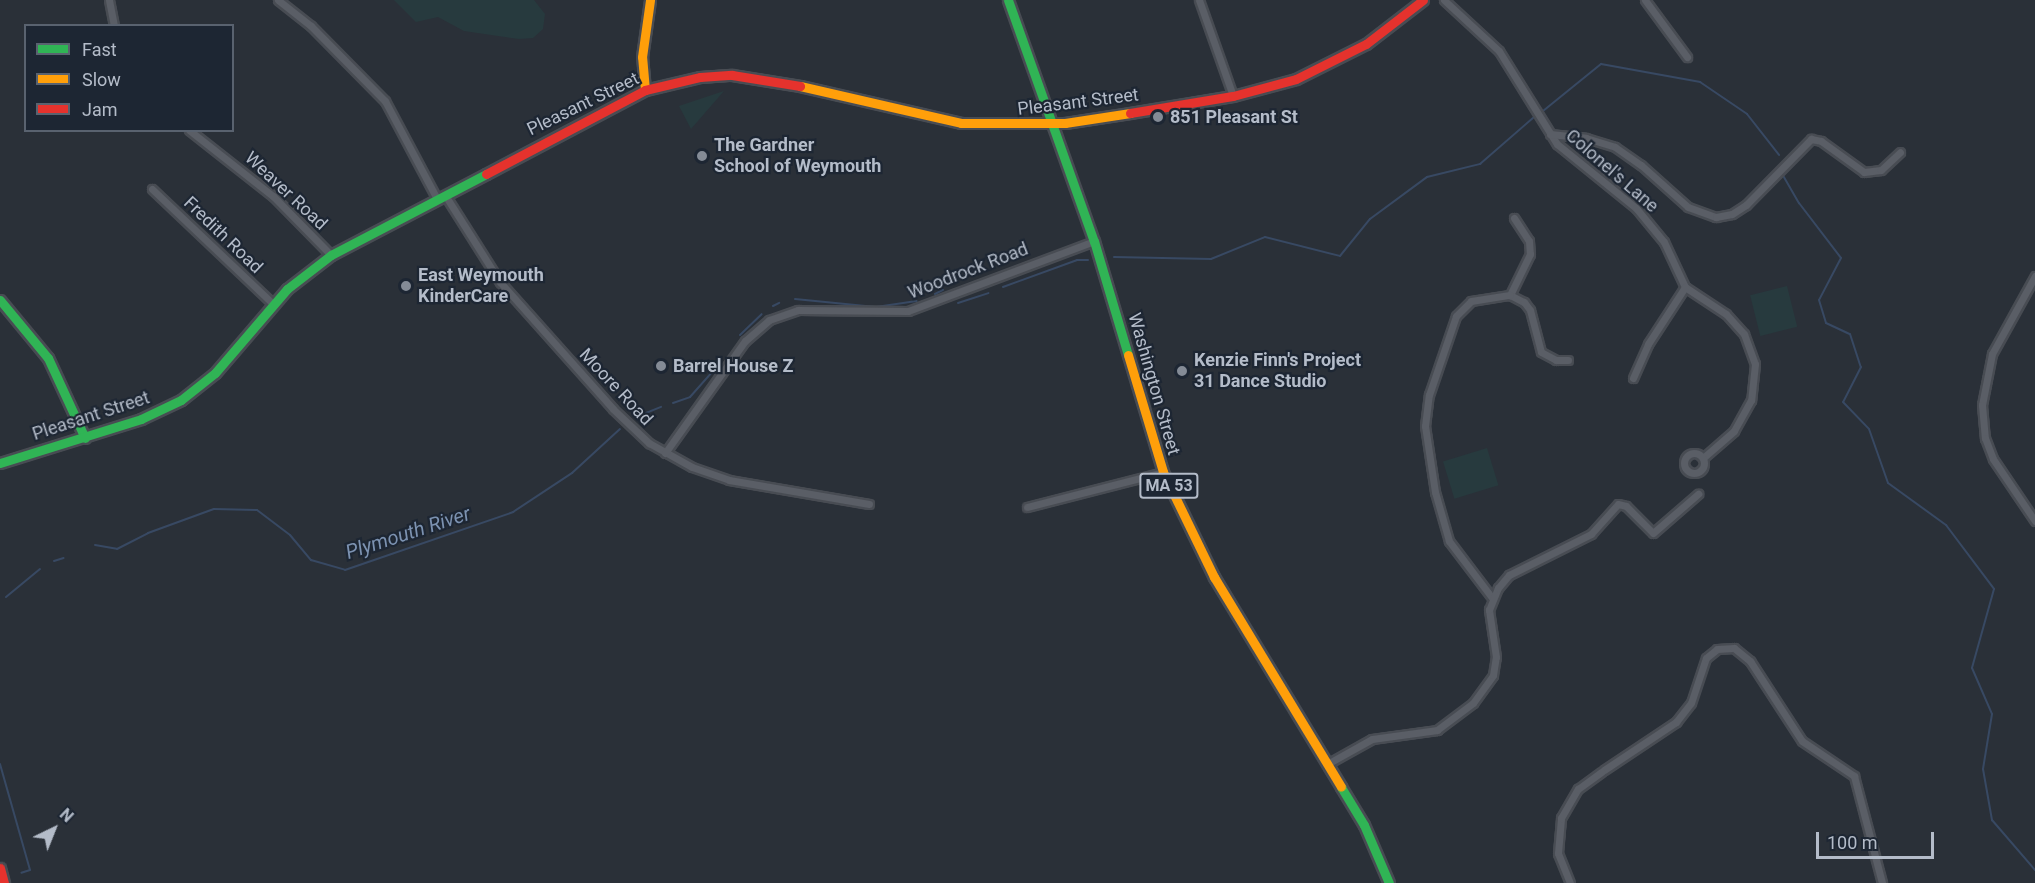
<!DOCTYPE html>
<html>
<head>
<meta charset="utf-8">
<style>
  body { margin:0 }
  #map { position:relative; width:2035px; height:883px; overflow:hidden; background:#2a3038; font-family:Roboto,sans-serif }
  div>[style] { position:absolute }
  .green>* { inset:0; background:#273a3e; transform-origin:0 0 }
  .stream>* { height:2px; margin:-1px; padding:0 1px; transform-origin:1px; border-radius:1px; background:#384963 }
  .roads { filter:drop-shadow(2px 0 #484c53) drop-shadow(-2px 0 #484c53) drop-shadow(0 2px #484c53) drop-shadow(0 -2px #484c53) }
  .street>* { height:7px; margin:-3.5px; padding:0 3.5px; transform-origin:3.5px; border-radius:3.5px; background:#5a5e66 }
  .street>.ring { margin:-3.5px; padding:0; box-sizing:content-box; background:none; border:7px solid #5a5e66; border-radius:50% }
  .fast>* { height:9px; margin:-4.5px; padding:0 4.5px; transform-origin:4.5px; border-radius:4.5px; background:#30b455 }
  .slow>* { height:9px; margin:-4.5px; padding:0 4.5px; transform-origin:4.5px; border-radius:4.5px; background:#ff9f0a }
  .jam>* { height:9px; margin:-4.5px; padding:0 4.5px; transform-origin:4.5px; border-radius:4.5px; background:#e5322d }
  .dots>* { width:16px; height:16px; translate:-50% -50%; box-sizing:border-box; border:3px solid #1d2633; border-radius:50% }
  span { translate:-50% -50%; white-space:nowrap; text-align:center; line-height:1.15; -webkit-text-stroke:4.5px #1d2633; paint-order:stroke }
  .shield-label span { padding:2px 4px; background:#1d2633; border:2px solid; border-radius:4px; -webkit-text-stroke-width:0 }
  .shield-label { font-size:16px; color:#b4bcc9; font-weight:700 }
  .street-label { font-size:18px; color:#b4bcc9 }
  .poi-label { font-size:18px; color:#b4bcc9; font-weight:700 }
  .left { translate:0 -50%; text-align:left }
  .water-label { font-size:20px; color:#7c92b1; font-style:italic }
  .legend { position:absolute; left:24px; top:24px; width:210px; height:108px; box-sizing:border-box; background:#1d2633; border:2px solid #59626f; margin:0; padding:8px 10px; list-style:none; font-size:18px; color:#b4bcc9 }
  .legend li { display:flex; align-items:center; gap:12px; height:30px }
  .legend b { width:30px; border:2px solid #59626f }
  .north { position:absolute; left:24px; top:799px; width:60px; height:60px; -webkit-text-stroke:4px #1d2633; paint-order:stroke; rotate:43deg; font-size:16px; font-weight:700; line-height:24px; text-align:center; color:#b4bcc9 }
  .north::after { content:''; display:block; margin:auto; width:21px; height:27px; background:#b4bcc9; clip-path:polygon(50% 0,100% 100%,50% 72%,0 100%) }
  .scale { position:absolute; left:1816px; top:832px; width:118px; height:27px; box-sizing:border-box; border:3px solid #b4bcc9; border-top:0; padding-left:8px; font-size:18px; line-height:21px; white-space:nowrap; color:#b4bcc9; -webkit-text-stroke:4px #1d2633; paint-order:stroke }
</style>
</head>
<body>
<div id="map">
  <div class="green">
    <i style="clip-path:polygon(394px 0,534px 0,545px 14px,543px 29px,533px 38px,519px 39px,464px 31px,438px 17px,416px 22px)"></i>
    <i style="clip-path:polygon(724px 91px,691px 129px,679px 106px)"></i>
    <i style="left:1787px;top:286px;width:42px;height:38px;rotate:76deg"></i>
    <i style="left:1487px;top:448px;width:39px;height:46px;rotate:73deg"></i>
  </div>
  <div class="stream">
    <i style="left:1543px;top:111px;width:75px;rotate:-39deg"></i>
    <i style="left:1601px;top:64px;width:101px;rotate:10.3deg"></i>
    <i style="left:1700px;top:82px;width:57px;rotate:34.2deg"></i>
    <i style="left:1747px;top:114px;width:52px;rotate:52deg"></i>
    <i style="left:1781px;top:172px;width:36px;rotate:60deg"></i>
    <i style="left:1799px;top:203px;width:69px;rotate:52.6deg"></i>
    <i style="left:1841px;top:258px;width:47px;rotate:117.6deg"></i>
    <i style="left:1819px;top:300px;width:24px;rotate:73deg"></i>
    <i style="left:1826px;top:323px;width:26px;rotate:25deg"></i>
    <i style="left:1850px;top:334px;width:35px;rotate:72deg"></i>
    <i style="left:1861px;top:367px;width:39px;rotate:117deg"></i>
    <i style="left:1843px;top:402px;width:37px;rotate:46deg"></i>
    <i style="left:1869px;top:429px;width:57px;rotate:70.6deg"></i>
    <i style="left:1888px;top:483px;width:72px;rotate:35.9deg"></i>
    <i style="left:1946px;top:525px;width:80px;rotate:53.1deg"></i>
    <i style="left:1994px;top:589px;width:82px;rotate:105.6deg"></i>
    <i style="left:1972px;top:668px;width:50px;rotate:66.5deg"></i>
    <i style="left:1992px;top:714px;width:56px;rotate:99.3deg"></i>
    <i style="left:1983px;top:769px;width:52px;rotate:80deg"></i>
    <i style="left:1992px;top:820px;width:66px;rotate:49.3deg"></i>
    <i style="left:1114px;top:257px;width:97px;rotate:1.2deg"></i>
    <i style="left:1211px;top:259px;width:58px;rotate:-22.2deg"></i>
    <i style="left:1265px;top:237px;width:77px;rotate:14.2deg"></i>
    <i style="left:1340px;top:256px;width:48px;rotate:-51deg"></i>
    <i style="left:1370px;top:219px;width:71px;rotate:-36.4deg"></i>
    <i style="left:1427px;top:177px;width:55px;rotate:-13.8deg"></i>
    <i style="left:1480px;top:164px;width:72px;rotate:-41deg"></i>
    <i style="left:1003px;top:287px;width:79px;rotate:-20deg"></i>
    <i style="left:1077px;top:260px;width:11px"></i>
    <i style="left:935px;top:294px;width:9px;rotate:-27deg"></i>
    <i style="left:795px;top:299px;width:81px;rotate:5.6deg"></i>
    <i style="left:876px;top:307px;width:41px;rotate:-8.3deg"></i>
    <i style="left:958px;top:303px;width:32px;rotate:-18deg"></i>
    <i style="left:773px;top:306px;width:7px;rotate:-27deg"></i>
    <i style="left:740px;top:335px;width:30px;rotate:-44deg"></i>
    <i style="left:673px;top:403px;width:18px;rotate:-19deg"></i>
    <i style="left:690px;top:397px;width:47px;rotate:-48.5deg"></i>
    <i style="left:636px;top:417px;width:27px;rotate:-22deg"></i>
    <i style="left:95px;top:545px;width:22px;rotate:10deg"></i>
    <i style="left:117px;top:549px;width:35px;rotate:-27deg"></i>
    <i style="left:148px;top:533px;width:70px;rotate:-20deg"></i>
    <i style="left:214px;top:509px;width:43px;rotate:1.3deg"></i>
    <i style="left:257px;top:510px;width:41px;rotate:37.1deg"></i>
    <i style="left:290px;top:535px;width:33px;rotate:50deg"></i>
    <i style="left:311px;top:560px;width:35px;rotate:16deg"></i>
    <i style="left:345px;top:570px;width:178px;rotate:-19deg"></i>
    <i style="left:513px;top:512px;width:71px;rotate:-33.5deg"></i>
    <i style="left:572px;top:473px;width:65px;rotate:-42.5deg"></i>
    <i style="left:54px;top:561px;width:10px;rotate:-17deg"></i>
    <i style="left:6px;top:597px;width:44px;rotate:-39.5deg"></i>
    <i style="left:0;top:764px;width:110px;rotate:74.2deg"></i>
    <i style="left:30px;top:870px;width:9px;rotate:162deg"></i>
  </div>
  <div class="roads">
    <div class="street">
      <i style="left:109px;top:0;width:26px;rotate:79deg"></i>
      <i style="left:278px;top:0;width:42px;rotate:38.2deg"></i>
      <i style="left:311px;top:26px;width:105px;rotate:45.4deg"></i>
      <i style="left:385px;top:101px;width:111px;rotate:62deg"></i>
      <i style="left:1199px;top:0;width:102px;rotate:70.5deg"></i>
      <i style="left:1444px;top:0;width:75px;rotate:42.8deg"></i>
      <i style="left:1499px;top:51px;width:110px;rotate:58.1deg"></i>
      <i style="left:1557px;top:144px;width:102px;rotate:39deg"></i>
      <i style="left:1636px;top:208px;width:44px;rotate:50.5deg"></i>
      <i style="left:1664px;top:242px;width:50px;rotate:65deg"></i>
      <i style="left:1685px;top:287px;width:49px;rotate:33.4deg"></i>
      <i style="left:1726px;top:314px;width:27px;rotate:48deg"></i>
      <i style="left:1744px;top:334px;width:32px;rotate:70deg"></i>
      <i style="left:1755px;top:364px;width:36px;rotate:96deg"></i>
      <i style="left:1751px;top:400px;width:35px;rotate:119deg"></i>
      <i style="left:1734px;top:431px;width:41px;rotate:138.9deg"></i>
      <i style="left:1645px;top:0;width:71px;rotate:53.6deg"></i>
      <i style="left:189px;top:130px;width:107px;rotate:38.2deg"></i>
      <i style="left:273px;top:196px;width:83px;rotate:45.5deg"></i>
      <i style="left:1550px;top:134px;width:36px;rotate:6deg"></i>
      <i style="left:1586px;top:138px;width:30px;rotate:17deg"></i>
      <i style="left:1615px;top:147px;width:32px;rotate:35deg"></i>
      <i style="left:1641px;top:165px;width:63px;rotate:41.8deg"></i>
      <i style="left:1688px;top:207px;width:30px;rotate:20deg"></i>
      <i style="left:1716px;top:217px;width:16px;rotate:-11deg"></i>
      <i style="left:1732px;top:214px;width:17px;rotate:-33deg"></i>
      <i style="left:1746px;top:205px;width:93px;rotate:-45.4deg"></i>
      <i style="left:1811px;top:139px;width:10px;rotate:11deg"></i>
      <i style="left:1821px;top:141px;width:53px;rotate:35.8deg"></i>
      <i style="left:1864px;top:172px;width:17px;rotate:-7deg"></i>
      <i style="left:1881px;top:170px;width:26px;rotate:-43deg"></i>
      <i style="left:152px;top:189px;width:167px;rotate:43.5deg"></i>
      <i style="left:445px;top:195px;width:103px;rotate:57.7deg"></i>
      <i style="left:500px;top:282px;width:170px;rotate:48.3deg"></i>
      <i style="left:613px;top:409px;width:50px;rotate:43.4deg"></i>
      <i style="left:649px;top:443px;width:49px;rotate:29.2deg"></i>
      <i style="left:692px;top:467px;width:39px;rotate:19deg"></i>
      <i style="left:729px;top:480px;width:142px;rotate:9.7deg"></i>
      <i style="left:1514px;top:218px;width:27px;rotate:57deg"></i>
      <i style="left:1529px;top:241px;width:13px;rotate:86deg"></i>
      <i style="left:1530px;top:254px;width:46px;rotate:116deg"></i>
      <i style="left:1510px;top:295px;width:16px;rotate:27deg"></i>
      <i style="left:1524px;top:302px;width:10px;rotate:53deg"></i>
      <i style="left:1530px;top:310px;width:43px;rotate:75.3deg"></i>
      <i style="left:1541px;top:352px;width:17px;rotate:28deg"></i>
      <i style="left:1556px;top:360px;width:12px"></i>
      <i style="left:2035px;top:276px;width:89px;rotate:118.9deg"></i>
      <i style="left:1992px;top:354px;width:52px;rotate:101.1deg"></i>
      <i style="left:1982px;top:405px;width:33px;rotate:85deg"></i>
      <i style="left:1985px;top:438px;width:22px;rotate:69deg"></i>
      <i style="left:1993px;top:459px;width:75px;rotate:55.9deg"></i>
      <i style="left:1633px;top:378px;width:37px;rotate:-66deg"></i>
      <i style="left:1648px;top:344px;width:68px;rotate:-57deg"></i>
      <i class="ring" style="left:1684px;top:453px;width:13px;height:13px"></i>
      <i style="left:665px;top:453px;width:138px;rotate:-54.5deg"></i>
      <i style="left:745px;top:341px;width:32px;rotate:-41deg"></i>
      <i style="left:769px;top:320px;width:31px;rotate:-19deg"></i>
      <i style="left:798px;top:310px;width:110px;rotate:0.5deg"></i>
      <i style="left:908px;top:311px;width:199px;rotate:-20.6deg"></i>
      <i style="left:1027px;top:507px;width:140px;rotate:-14.4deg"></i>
      <i style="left:1493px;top:599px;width:73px;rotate:-127.2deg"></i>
      <i style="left:1449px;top:541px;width:51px;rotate:-105.9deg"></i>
      <i style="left:1435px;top:492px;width:67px;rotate:-98.6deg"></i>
      <i style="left:1425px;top:426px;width:31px;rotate:-83deg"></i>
      <i style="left:1429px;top:395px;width:83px;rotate:-71.1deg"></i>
      <i style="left:1456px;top:316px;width:21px;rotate:-45deg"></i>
      <i style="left:1471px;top:301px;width:39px;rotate:-9deg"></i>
      <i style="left:1329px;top:763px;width:49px;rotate:-29.2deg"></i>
      <i style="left:1372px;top:739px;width:66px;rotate:-7.9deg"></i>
      <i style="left:1437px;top:730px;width:45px;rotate:-36.9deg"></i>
      <i style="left:1473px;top:703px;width:34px;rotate:-54deg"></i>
      <i style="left:1493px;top:675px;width:18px;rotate:-81deg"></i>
      <i style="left:1496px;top:657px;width:48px;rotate:-98.5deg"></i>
      <i style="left:1489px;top:610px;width:24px;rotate:-68deg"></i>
      <i style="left:1498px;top:588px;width:17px;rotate:-50deg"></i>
      <i style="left:1509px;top:575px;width:92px;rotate:-26.6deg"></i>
      <i style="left:1591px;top:534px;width:40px;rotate:-48deg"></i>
      <i style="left:1618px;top:504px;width:8px;rotate:14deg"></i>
      <i style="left:1626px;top:506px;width:38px;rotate:45deg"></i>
      <i style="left:1653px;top:533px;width:60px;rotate:-40.9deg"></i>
      <i style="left:1604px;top:770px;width:87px;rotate:-33.7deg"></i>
      <i style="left:1676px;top:722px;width:24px;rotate:-52deg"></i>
      <i style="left:1691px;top:703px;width:47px;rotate:-71.6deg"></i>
      <i style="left:1706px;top:658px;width:14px;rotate:-39deg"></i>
      <i style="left:1717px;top:649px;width:17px;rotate:-3deg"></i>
      <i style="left:1734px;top:648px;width:21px;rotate:39deg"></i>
      <i style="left:1750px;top:661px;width:95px;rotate:57deg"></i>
      <i style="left:1802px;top:741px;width:63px;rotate:33.9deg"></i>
      <i style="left:1854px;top:776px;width:111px;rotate:75.3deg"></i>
      <i style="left:1570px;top:883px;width:32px;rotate:-112deg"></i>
      <i style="left:1558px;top:853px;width:35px;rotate:-85deg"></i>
      <i style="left:1561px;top:818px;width:34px;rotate:-60deg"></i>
      <i style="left:1578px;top:789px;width:29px;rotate:-36deg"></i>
    </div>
    <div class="fast">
      <i style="left:1008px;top:0;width:256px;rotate:70.4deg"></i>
      <i style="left:1094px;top:241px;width:119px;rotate:73.4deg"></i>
      <i style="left:0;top:300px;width:75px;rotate:50.4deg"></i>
      <i style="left:48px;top:358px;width:88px;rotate:65.2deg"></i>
      <i style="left:0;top:463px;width:148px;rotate:-17.3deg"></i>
      <i style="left:141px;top:419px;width:44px;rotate:-25.4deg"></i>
      <i style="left:181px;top:400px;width:43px;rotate:-38.5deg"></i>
      <i style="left:215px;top:373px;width:111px;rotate:-49.4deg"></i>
      <i style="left:287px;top:289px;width:56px;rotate:-37.7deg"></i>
      <i style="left:331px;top:255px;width:175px;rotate:-27.6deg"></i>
      <i style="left:1341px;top:787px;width:44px;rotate:58.8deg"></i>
      <i style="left:1364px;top:825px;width:63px;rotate:66.7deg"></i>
    </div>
    <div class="slow">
      <i style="left:800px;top:86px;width:165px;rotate:12.9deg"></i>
      <i style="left:961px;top:123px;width:104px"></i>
      <i style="left:1065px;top:123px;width:66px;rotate:-8.7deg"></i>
      <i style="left:645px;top:90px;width:33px;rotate:-95deg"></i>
      <i style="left:642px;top:57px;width:58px;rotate:-82deg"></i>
      <i style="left:1128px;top:355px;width:122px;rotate:73.3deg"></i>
      <i style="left:1163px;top:472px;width:117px;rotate:64.1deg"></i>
      <i style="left:1214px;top:577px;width:245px;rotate:58.8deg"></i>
    </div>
    <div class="jam">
      <i style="left:1130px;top:113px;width:104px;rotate:-9.4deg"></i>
      <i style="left:1233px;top:96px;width:65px;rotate:-15.1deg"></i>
      <i style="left:1296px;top:79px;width:78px;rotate:-26.6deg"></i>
      <i style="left:1366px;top:44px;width:72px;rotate:-37.7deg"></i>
      <i style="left:486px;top:174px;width:180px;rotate:-27.8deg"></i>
      <i style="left:645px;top:90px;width:57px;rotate:-13.3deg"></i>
      <i style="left:700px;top:77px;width:32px;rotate:-4deg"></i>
      <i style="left:732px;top:75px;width:69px;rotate:9.2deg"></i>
      <i style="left:0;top:868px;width:16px;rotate:75deg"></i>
    </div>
  </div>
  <div class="dots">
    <i style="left:1158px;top:117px;background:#848b96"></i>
    <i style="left:702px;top:156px;background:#848b96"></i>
    <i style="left:406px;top:286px;background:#848b96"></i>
    <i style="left:661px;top:366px;background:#848b96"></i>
    <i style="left:1182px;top:371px;background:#848b96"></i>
  </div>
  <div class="shield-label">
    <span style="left:1169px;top:486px">MA 53</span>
  </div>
  <div class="street-label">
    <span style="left:1078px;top:102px;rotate:-7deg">Pleasant Street</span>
    <span style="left:583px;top:104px;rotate:-26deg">Pleasant Street</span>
    <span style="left:1612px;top:171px;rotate:41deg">Colonel's Lane</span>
    <span style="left:286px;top:191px;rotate:43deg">Weaver Road</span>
    <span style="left:223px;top:235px;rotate:44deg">Fredith Road</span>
    <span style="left:968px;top:271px;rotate:-21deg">Woodrock Road</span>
    <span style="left:1154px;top:384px;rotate:74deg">Washington Street</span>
    <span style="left:616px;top:387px;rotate:47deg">Moore Road</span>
    <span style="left:91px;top:416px;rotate:-18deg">Pleasant Street</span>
  </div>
  <div class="poi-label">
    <span class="left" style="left:1170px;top:117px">851 Pleasant St</span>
    <span class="left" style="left:714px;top:156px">The Gardner<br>School of Weymouth</span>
    <span class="left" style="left:418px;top:286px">East Weymouth<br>KinderCare</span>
    <span class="left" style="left:1194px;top:371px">Kenzie Finn's Project<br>31 Dance Studio</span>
    <span class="left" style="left:673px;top:366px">Barrel House Z</span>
  </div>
  <div class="water-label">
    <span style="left:408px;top:533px;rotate:-18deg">Plymouth River</span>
  </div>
  <ul class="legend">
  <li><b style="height:8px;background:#30b455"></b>Fast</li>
  <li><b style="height:8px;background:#ff9f0a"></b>Slow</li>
  <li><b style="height:8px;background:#e5322d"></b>Jam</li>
  </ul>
  <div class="north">N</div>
  <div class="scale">100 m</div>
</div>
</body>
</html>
